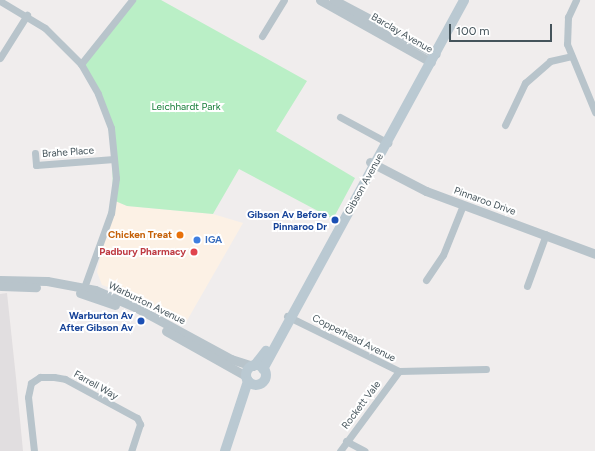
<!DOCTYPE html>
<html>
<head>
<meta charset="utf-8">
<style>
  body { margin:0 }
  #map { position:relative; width:595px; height:451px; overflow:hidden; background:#f0eded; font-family:Figtree,sans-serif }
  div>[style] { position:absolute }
  .commercial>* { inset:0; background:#fcf1e5 }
  .education>* { inset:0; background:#e1dee0 }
  .green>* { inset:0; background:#baefc6 }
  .minor>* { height:7px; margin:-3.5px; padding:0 3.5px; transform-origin:3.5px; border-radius:3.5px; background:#b8c4cb }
  .tertiary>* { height:9px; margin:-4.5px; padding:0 4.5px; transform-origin:4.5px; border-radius:4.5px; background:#b8c4cb }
  .secondary>* { height:10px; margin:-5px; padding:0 5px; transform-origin:5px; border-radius:5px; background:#bac9d2 }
  .secondary>.ring { margin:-5px; padding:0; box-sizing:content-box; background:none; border:10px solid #bac9d2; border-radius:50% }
  .dots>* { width:11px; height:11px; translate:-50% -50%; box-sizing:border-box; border:2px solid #fff; border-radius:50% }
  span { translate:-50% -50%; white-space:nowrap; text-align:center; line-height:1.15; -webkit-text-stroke:4px #fff; paint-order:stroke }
  .street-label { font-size:10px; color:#45545b }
  .park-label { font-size:10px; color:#157d38 }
  .transit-label { font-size:10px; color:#164399; font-weight:700 }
  .right { translate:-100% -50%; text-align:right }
  .food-label { font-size:10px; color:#c56008; font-weight:700 }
  .shop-label { font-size:10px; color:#366cbe; font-weight:700 }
  .left { translate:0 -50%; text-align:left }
  .health-label { font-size:10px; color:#be3a42; font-weight:700 }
  .scale { position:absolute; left:449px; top:24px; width:103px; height:18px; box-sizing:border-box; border:2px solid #45545b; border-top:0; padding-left:5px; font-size:12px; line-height:14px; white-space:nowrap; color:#45545b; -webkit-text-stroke:3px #fff; paint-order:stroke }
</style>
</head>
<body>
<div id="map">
  <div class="commercial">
    <i style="clip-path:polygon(113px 200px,127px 206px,213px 214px,243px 223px,185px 324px,142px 299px,102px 285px,97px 272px)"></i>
  </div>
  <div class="education">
    <i style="clip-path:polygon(7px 293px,16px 378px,23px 451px,0 451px,0 294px)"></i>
  </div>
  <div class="green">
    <i style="clip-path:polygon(136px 0,161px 0,307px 81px,276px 131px,355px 178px,333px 219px,239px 169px,213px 214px,127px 206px,113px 200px,112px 144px,103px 106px,81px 64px)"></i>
  </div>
  <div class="minor">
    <i style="left:576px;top:0;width:19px;rotate:115deg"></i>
    <i style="left:568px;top:17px;width:27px;rotate:92deg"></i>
    <i style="left:567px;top:44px;width:74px;rotate:67.6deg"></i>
    <i style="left:0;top:1px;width:52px;rotate:31deg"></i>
    <i style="left:45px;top:28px;width:51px;rotate:45deg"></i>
    <i style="left:81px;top:64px;width:34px;rotate:60deg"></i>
    <i style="left:98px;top:94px;width:36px;rotate:69deg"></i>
    <i style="left:111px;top:128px;width:50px;rotate:84.3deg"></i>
    <i style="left:116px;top:178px;width:35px;rotate:98deg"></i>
    <i style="left:111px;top:213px;width:85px;rotate:109.9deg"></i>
    <i style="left:262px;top:36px;width:42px;rotate:-58.6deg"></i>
    <i style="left:0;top:58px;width:51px;rotate:-57.9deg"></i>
    <i style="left:81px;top:64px;width:82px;rotate:-51.4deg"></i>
    <i style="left:340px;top:117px;width:55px;rotate:28.4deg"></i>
    <i style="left:505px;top:125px;width:47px;rotate:-64.5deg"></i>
    <i style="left:525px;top:83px;width:33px;rotate:-41deg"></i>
    <i style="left:550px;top:61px;width:22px;rotate:-13deg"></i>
    <i style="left:35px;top:153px;width:12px;rotate:85deg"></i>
    <i style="left:36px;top:165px;width:78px;rotate:-4.4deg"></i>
    <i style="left:426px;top:280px;width:30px;rotate:-56deg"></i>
    <i style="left:443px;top:255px;width:54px;rotate:-68.2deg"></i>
    <i style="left:527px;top:286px;width:55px;rotate:-69.9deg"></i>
    <i style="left:287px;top:316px;width:125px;rotate:26.2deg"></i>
    <i style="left:399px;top:371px;width:87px;rotate:-1.3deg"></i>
    <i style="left:346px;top:441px;width:21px;rotate:28deg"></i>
    <i style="left:34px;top:451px;width:54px;rotate:-96.3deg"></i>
    <i style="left:28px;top:397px;width:14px;rotate:-78deg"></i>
    <i style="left:31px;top:383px;width:11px;rotate:-34deg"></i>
    <i style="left:40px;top:377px;width:14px"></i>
    <i style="left:54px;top:377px;width:11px;rotate:10deg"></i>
    <i style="left:65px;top:379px;width:82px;rotate:28.4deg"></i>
    <i style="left:137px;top:418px;width:7px;rotate:63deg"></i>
    <i style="left:140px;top:424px;width:28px;rotate:108deg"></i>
    <i style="left:340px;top:451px;width:99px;rotate:-53.6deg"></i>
  </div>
  <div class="tertiary">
    <i style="left:320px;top:0;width:127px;rotate:29.2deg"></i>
    <i style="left:334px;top:0;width:115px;rotate:27.9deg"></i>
    <i style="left:370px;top:162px;width:63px;rotate:27.4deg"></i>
    <i style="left:426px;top:191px;width:180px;rotate:20.4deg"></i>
    <i style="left:0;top:280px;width:47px;rotate:1.2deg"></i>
    <i style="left:47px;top:281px;width:49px;rotate:10.6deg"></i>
    <i style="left:95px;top:290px;width:43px;rotate:23deg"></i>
    <i style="left:135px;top:307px;width:109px;rotate:28.4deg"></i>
    <i style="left:231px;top:359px;width:23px;rotate:18deg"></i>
    <i style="left:1px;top:286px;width:35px;rotate:2deg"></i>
    <i style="left:80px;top:293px;width:37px;rotate:19deg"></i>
    <i style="left:166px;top:331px;width:92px;rotate:29.4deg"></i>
  </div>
  <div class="secondary">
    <i style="left:255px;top:365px;width:18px;rotate:-52deg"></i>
    <i class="ring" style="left:246px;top:365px;width:10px;height:10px"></i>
    <i style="left:263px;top:369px;width:420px;rotate:-61.4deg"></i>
    <i style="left:225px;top:451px;width:74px;rotate:-71.8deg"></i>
  </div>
  <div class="dots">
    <i style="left:335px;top:220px;background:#1a4fb4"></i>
    <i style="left:180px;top:235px;background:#e8710a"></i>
    <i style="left:197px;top:240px;background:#3f7fe0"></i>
    <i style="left:194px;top:252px;background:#e0444e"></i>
    <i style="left:141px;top:321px;background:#1a4fb4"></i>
  </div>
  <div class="street-label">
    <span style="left:402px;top:33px;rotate:30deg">Barclay Avenue</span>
    <span style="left:68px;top:152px;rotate:-4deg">Brahe Place</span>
    <span style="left:364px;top:184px;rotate:-61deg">Gibson Avenue</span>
    <span style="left:485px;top:201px;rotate:20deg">Pinnaroo Drive</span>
    <span style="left:147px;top:303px;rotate:26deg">Warburton Avenue</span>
    <span style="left:354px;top:338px;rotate:27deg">Copperhead Avenue</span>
    <span style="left:96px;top:385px;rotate:29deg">Farrell Way</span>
    <span style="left:361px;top:405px;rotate:-53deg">Rockett Vale</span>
  </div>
  <div class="park-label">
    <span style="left:186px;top:107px">Leichhardt Park</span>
  </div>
  <div class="transit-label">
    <span class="right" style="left:327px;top:220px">Gibson Av Before<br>Pinnaroo Dr</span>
    <span class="right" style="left:133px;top:321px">Warburton Av<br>After Gibson Av</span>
  </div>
  <div class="food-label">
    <span class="right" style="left:172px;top:235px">Chicken Treat</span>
  </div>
  <div class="shop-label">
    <span class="left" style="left:205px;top:240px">IGA</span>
  </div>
  <div class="health-label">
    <span class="right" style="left:186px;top:252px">Padbury Pharmacy</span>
  </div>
  <div class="scale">100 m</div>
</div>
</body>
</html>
